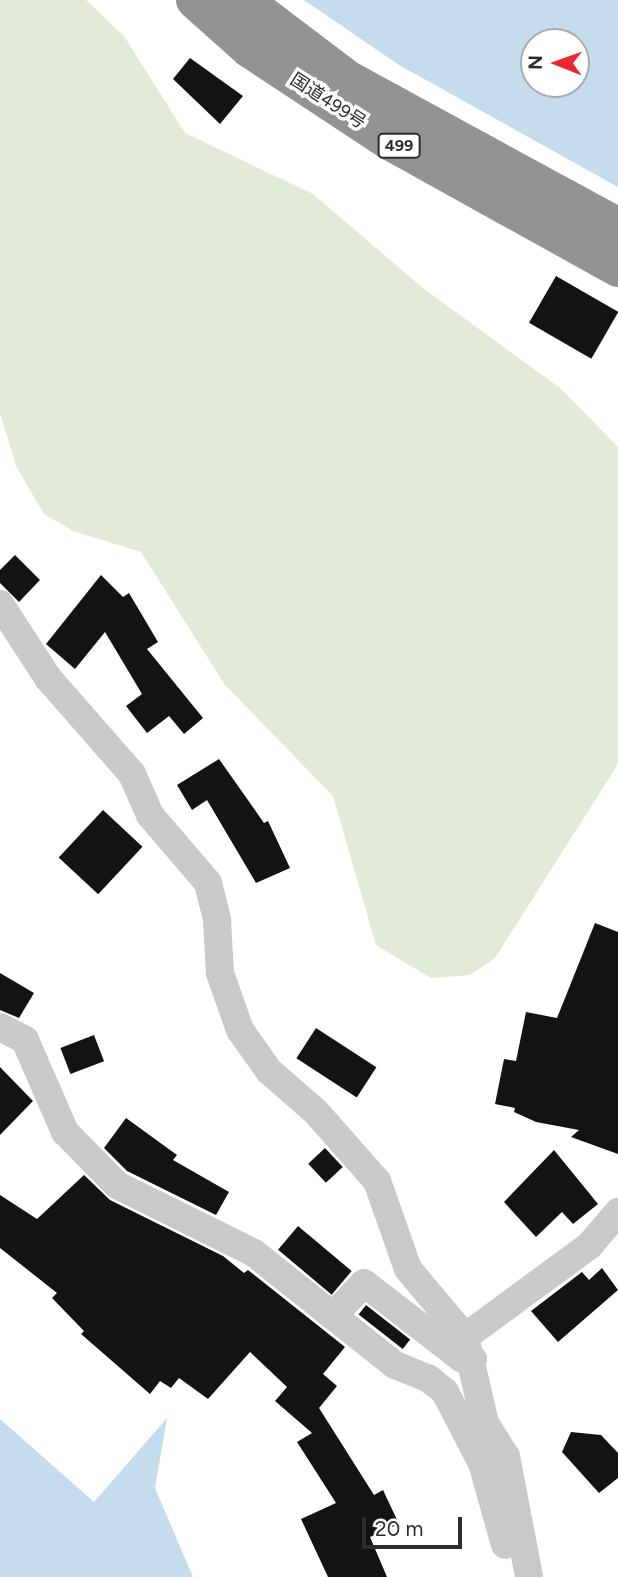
<!DOCTYPE html>
<html>
<head>
<meta charset="utf-8">
<style>
  body { margin:0 }
  #map { position:relative; width:618px; height:1577px; overflow:hidden; background:#fff; font-family:Figtree,"Noto Sans JP",sans-serif }
  div>[style] { position:absolute }
  .green>* { inset:0; background:#e2ebd9 }
  .water>* { inset:0; background:#c4dcec }
  .building>* { inset:0; background:#131313; transform-origin:0 0 }
  .street>* { height:28px; margin:-14px; padding:0 14px; transform-origin:14px; border-radius:14px; background:#c9c9c9 }
  .highway>* { height:38px; margin:-19px; padding:0 19px; transform-origin:19px; border-radius:19px; background:#939393 }
  span { translate:-50% -50%; white-space:nowrap; text-align:center; line-height:1.15; -webkit-text-stroke:7px #fff; paint-order:stroke }
  .shield-label span { padding:2px 5px; background:#fff; border:2px solid; border-radius:5px; -webkit-text-stroke-width:0 }
  .shield-label { font-size:16px; color:#2c2c2c; font-weight:700 }
  .street-label { font-size:18px; color:#2c2c2c }
  .north { position:absolute; left:520px; top:28px; width:70px; height:70px; box-sizing:border-box; background:#fff; border:2px solid #ababab; border-radius:50%; rotate:271deg; font-size:19px; font-weight:700; line-height:28px; text-align:center; color:#2c2c2c }
  .north::after { content:''; display:block; margin:auto; width:24px; height:32px; background:#ec2632; clip-path:polygon(50% 0,100% 100%,50% 72%,0 100%) }
  .scale { position:absolute; left:362px; top:1517px; width:100px; height:32px; box-sizing:border-box; border:4px solid #2c2c2c; border-top:0; padding-left:9px; font-size:21px; line-height:24px; white-space:nowrap; color:#2c2c2c; -webkit-text-stroke:5px #fff; paint-order:stroke }
</style>
</head>
<body>
<div id="map">
  <div class="green">
    <i style="clip-path:polygon(0 0,86px 0,124px 36px,185px 133px,313px 194px,424px 289px,560px 388px,618px 447px,618px 764px,495px 958px,470px 975px,431px 978px,376px 945px,333px 796px,225px 685px,141px 552px,73px 531px,44px 514px,16px 466px,0 413px)"></i>
  </div>
  <div class="water">
    <i style="clip-path:polygon(evenodd,304px 0,618px 0,618px 187px,399px 65px,304px 0,576px 42px,576px 84px,534px 84px,534px 42px,576px 42px)"></i>
    <i style="clip-path:polygon(167px 1418px,155px 1488px,193px 1577px,0 1577px,0 1419px,94px 1502px)"></i>
  </div>
  <div class="building">
    <i style="clip-path:polygon(190px 58px,243px 96px,220px 124px,173px 79px)"></i>
    <i style="left:556px;top:276px;width:72px;height:54px;rotate:30deg"></i>
    <i style="clip-path:polygon(15px 555px,40px 580px,19px 602px,0 583px,0 570px)"></i>
    <i style="clip-path:polygon(101px 575px,123px 597px,129px 593px,158px 642px,147px 649px,203px 718px,184px 734px,169px 716px,147px 733px,126px 706px,142px 694px,105px 632px,75px 669px,46px 644px)"></i>
    <i style="clip-path:polygon(219px 759px,264px 823px,268px 821px,290px 868px,256px 883px,207px 800px,192px 810px,177px 785px)"></i>
    <i style="left:103px;top:810px;width:54px;height:65px;rotate:43deg"></i>
    <i style="clip-path:polygon(595px 923px,618px 932px,618px 1154px,571px 1137px,579px 1130px,536px 1122px,514px 1112px,515px 1108px,495px 1104px,504px 1059px,516px 1061px,526px 1012px,557px 1018px)"></i>
    <i style="clip-path:polygon(0 973px,34px 993px,19px 1018px,0 1010px)"></i>
    <i style="left:316px;top:1028px;width:72px;height:36px;rotate:33deg"></i>
    <i style="left:94px;top:1035px;width:28px;height:36px;rotate:69deg"></i>
    <i style="clip-path:polygon(0 1067px,33px 1101px,0 1135px)"></i>
    <i style="clip-path:polygon(126px 1118px,177px 1155px,173px 1160px,229px 1192px,216px 1215px,127px 1171px,104px 1148px)"></i>
    <i style="left:325px;top:1148px;width:26px;height:23px;rotate:47deg"></i>
    <i style="clip-path:polygon(554px 1150px,598px 1204px,573px 1224px,562px 1212px,536px 1237px,504px 1202px)"></i>
    <i style="clip-path:polygon(84px 1175px,110px 1200px,223px 1256px,244px 1273px,248px 1270px,345px 1347px,323px 1374px,337px 1386px,319px 1408px,374px 1495px,383px 1490px,399px 1524px,370px 1537px,387px 1577px,328px 1577px,301px 1519px,336px 1503px,297px 1442px,312px 1433px,275px 1401px,287px 1387px,250px 1352px,208px 1399px,179px 1378px,171px 1388px,160px 1381px,150px 1394px,81px 1334px,84px 1331px,52px 1298px,57px 1293px,0 1248px,0 1195px,37px 1219px)"></i>
    <i style="left:298px;top:1226px;width:70px;height:31px;rotate:40deg"></i>
    <i style="clip-path:polygon(602px 1268px,618px 1290px,558px 1342px,531px 1311px,582px 1272px,589px 1280px)"></i>
    <i style="left:366px;top:1305px;width:56px;height:12px;rotate:38deg"></i>
    <i style="clip-path:polygon(571px 1432px,601px 1435px,618px 1453px,618px 1478px,599px 1493px,562px 1452px)"></i>
  </div>
  <div class="street">
    <i style="left:0;top:604px;width:88px;rotate:57deg"></i>
    <i style="left:48px;top:678px;width:128px;rotate:48.8deg"></i>
    <i style="left:132px;top:774px;width:45px;rotate:66.3deg"></i>
    <i style="left:150px;top:815px;width:89px;rotate:49.5deg"></i>
    <i style="left:208px;top:883px;width:38px;rotate:76deg"></i>
    <i style="left:217px;top:920px;width:53px;rotate:86.8deg"></i>
    <i style="left:220px;top:973px;width:60px;rotate:70.7deg"></i>
    <i style="left:240px;top:1030px;width:50px;rotate:54.7deg"></i>
    <i style="left:269px;top:1071px;width:62px;rotate:41.1deg"></i>
    <i style="left:316px;top:1112px;width:92px;rotate:48.5deg"></i>
    <i style="left:377px;top:1181px;width:93px;rotate:70.6deg"></i>
    <i style="left:408px;top:1269px;width:89px;rotate:50deg"></i>
    <i style="left:465px;top:1337px;width:88px;rotate:76.9deg"></i>
    <i style="left:485px;top:1423px;width:39px;rotate:58deg"></i>
    <i style="left:506px;top:1456px;width:123px;rotate:79.2deg"></i>
    <i style="left:0;top:1027px;width:28px;rotate:27deg"></i>
    <i style="left:25px;top:1040px;width:100px;rotate:66.5deg"></i>
    <i style="left:65px;top:1132px;width:74px;rotate:45.5deg"></i>
    <i style="left:117px;top:1185px;width:153px;rotate:26.4deg"></i>
    <i style="left:254px;top:1253px;width:180px;rotate:38.5deg"></i>
    <i style="left:395px;top:1365px;width:35px;rotate:22deg"></i>
    <i style="left:428px;top:1378px;width:22px;rotate:39deg"></i>
    <i style="left:445px;top:1392px;width:80px;rotate:62.5deg"></i>
    <i style="left:482px;top:1463px;width:85px;rotate:74.3deg"></i>
    <i style="left:333px;top:1316px;width:45px;rotate:-46.8deg"></i>
    <i style="left:364px;top:1283px;width:123px;rotate:37.7deg"></i>
    <i style="left:461px;top:1358px;width:12px;rotate:5deg"></i>
    <i style="left:465px;top:1337px;width:154px;rotate:-36.3deg"></i>
    <i style="left:589px;top:1246px;width:45px;rotate:-49.5deg"></i>
  </div>
  <div class="highway">
    <i style="left:195px;top:0;width:74px;rotate:41.7deg"></i>
    <i style="left:250px;top:49px;width:169px;rotate:33.4deg"></i>
    <i style="left:391px;top:142px;width:260px;rotate:29deg"></i>
    <i style="left:243px;top:0;width:131px;rotate:37.2deg"></i>
    <i style="left:347px;top:79px;width:309px;rotate:28.6deg"></i>
  </div>
  <div class="shield-label">
    <span style="left:399px;top:146px">499</span>
  </div>
  <div class="street-label">
    <span style="left:328px;top:101px;rotate:33deg">国道499号</span>
  </div>
  <div class="north">N</div>
  <div class="scale">20 m</div>
</div>
</body>
</html>
